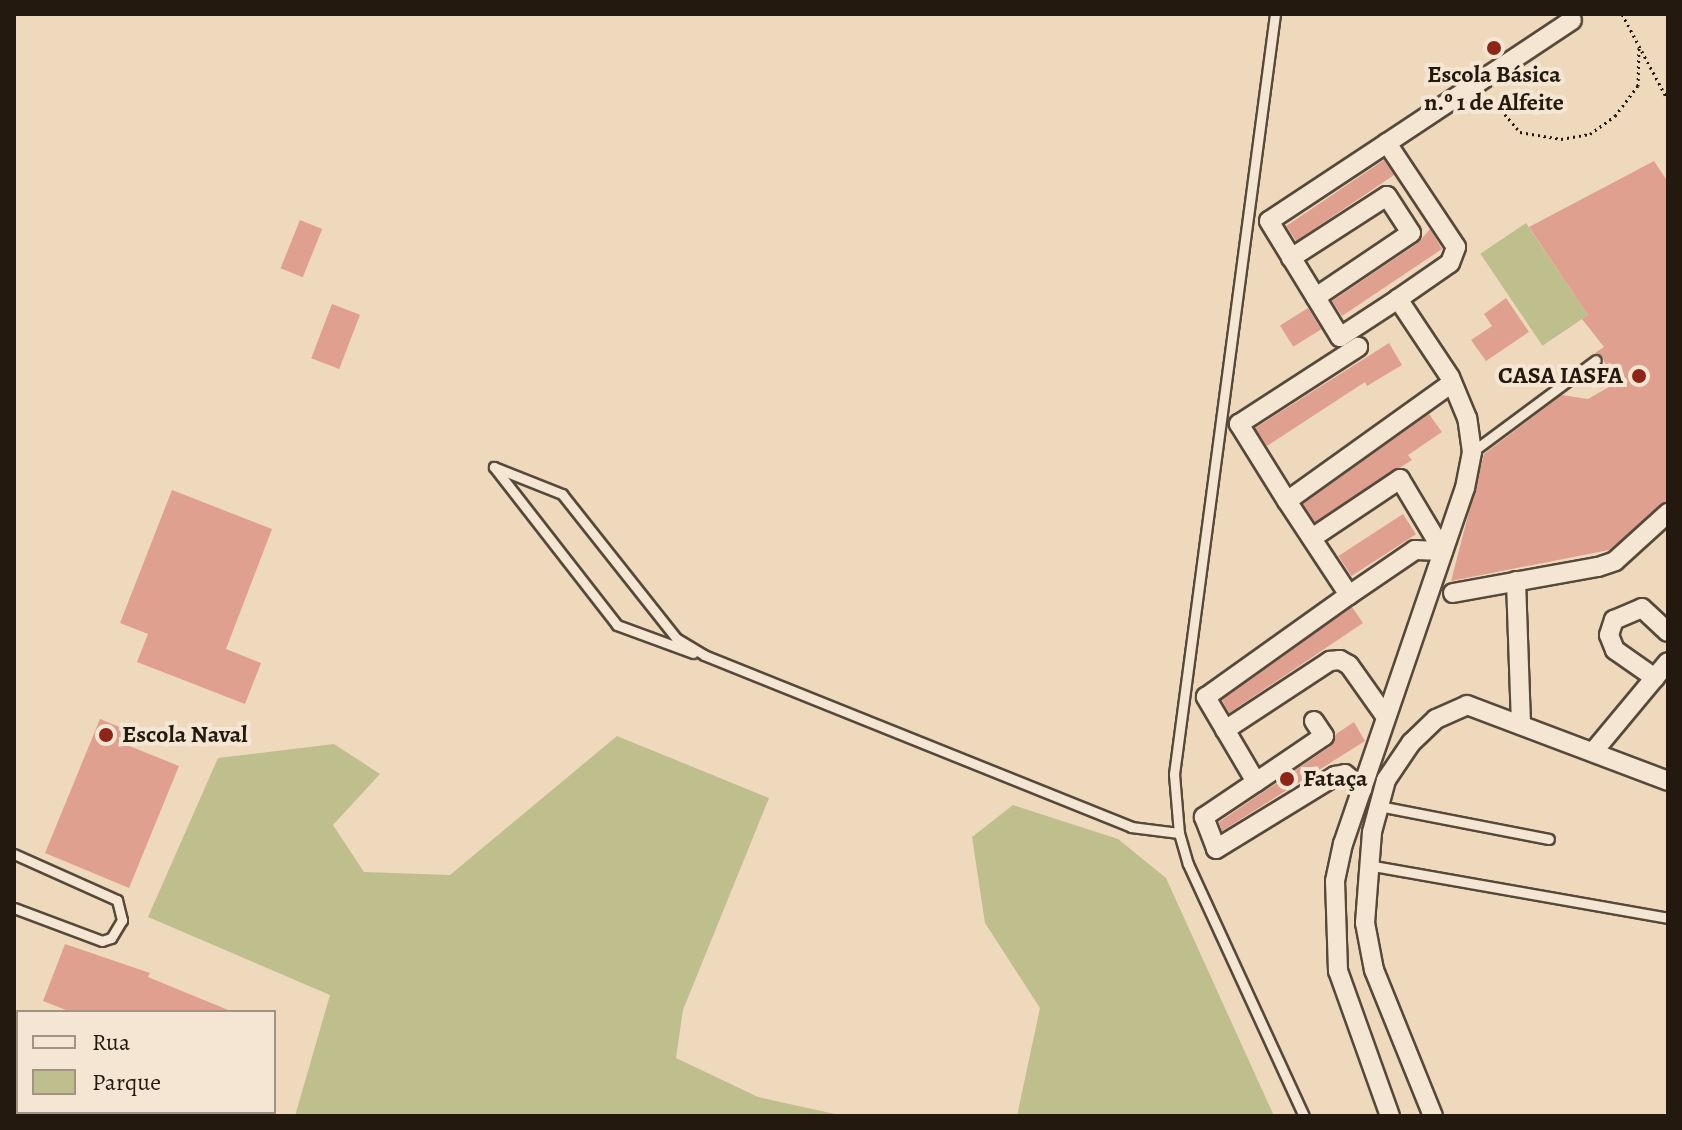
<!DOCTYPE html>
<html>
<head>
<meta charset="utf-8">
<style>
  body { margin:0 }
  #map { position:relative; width:1682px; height:1130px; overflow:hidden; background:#efd9bc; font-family:Alegreya,serif }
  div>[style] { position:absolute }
  .green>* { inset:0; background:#bfbe8d; transform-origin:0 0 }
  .building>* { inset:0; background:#e0a08f; transform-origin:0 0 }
  .path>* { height:3px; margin-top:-1.5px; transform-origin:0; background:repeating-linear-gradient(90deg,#23190e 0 2px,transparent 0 6px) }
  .roads { filter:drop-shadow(2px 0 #56493a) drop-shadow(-2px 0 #56493a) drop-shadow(0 2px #56493a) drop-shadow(0 -2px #56493a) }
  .service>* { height:9px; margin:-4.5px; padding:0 4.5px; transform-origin:4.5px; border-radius:4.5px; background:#f5e6d3 }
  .minor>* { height:18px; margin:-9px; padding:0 9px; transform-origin:9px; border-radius:9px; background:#f5e6d3 }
  .dots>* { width:22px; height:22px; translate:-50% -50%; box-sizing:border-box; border:4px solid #f5e6d3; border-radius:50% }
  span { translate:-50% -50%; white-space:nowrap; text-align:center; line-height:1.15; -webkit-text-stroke:8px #f5e6d3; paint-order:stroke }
  .poi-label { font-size:24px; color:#23190e; font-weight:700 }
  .right { translate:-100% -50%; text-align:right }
  .left { translate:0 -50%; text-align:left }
  .frame { position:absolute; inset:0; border:16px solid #23190e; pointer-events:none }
  .legend { position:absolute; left:16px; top:1010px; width:260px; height:104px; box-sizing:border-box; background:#f5e6d3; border:2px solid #a19484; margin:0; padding:10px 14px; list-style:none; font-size:24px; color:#23190e }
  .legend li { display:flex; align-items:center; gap:16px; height:40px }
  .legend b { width:40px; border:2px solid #a19484 }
</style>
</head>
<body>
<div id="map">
  <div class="green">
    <i style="left:1526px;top:223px;width:111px;height:55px;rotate:56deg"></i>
    <i style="clip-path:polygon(617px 736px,769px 798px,683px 1010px,676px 1058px,758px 1097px,844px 1116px,295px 1116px,330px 995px,148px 917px,218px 758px,334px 744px,380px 774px,333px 825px,364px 872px,450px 875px)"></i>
    <i style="clip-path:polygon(1013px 805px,1118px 839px,1166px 878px,1274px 1116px,1017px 1116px,1040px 1008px,985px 923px,972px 837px)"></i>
  </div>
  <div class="building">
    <i style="left:1384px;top:160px;width:18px;height:118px;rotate:56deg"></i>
    <i style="clip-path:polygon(1654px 161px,1668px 182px,1668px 501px,1609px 550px,1451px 581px,1484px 454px,1562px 395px,1588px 399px,1614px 384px,1602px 356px,1595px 353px,1604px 347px,1582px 319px,1588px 315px,1529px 227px)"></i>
    <i style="left:300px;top:220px;width:24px;height:52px;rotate:22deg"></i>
    <i style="clip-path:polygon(1430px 229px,1442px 249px,1342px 316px,1332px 301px,1418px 243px)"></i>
    <i style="clip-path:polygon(1506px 298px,1529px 332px,1486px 361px,1471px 340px,1492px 326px,1484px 314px)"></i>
    <i style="left:332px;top:304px;width:30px;height:58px;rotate:21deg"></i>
    <i style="left:1308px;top:308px;width:25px;height:33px;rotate:58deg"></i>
    <i style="clip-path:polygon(1389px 343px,1402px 365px,1367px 386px,1365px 382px,1267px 446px,1255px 428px)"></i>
    <i style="clip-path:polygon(1429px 414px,1442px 432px,1408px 455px,1412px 460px,1315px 522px,1303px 504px)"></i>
    <i style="clip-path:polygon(172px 490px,272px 529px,226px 649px,261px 663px,245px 704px,137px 662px,148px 634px,120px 623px)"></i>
    <i style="left:1403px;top:514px;width:24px;height:77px;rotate:57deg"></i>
    <i style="clip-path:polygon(1352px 607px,1363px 623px,1229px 713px,1222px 700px)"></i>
    <i style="clip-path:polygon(100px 719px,127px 730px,122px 743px,179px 766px,129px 888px,45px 853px)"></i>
    <i style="clip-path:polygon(1354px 722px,1365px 741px,1222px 831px,1219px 822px,1331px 746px,1336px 734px)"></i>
    <i style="clip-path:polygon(65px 944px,150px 973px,148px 977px,233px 1012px,71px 1012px,43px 1001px)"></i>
  </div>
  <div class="path">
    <i style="left:1622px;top:14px;width:98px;rotate:61.9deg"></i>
    <i style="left:1489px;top:96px;width:48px;rotate:49.3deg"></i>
    <i style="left:1520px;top:132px;width:42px;rotate:9.7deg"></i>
    <i style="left:1561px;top:139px;width:29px;rotate:-10deg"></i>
    <i style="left:1590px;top:134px;width:31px;rotate:-36deg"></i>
    <i style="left:1615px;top:116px;width:38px;rotate:-53deg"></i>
    <i style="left:1638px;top:86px;width:41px;rotate:-88.6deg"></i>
  </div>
  <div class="roads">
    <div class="service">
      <i style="left:1275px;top:14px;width:767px;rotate:97.57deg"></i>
      <i style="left:1174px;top:774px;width:59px;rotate:85.2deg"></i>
      <i style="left:1179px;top:833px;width:32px;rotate:74deg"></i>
      <i style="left:1188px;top:864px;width:277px;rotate:65.3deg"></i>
      <i style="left:1472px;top:452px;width:154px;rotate:-36.6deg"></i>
      <i style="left:494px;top:467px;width:73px;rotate:21.7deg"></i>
      <i style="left:562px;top:494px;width:184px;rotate:51.6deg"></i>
      <i style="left:676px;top:638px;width:33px;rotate:31deg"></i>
      <i style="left:704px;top:655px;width:460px;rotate:21.9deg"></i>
      <i style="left:1131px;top:827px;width:48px;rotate:7.1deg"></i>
      <i style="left:494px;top:467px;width:200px;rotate:52.1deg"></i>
      <i style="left:617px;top:625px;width:81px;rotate:20.2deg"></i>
      <i style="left:1379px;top:806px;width:173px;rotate:11deg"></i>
      <i style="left:14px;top:854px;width:113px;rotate:24.1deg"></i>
      <i style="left:117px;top:900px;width:21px;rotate:76deg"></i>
      <i style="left:122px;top:920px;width:21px;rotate:121deg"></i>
      <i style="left:111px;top:938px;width:9px;rotate:162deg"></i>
      <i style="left:102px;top:941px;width:94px;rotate:-159.4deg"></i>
      <i style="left:1368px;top:865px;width:305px;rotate:10deg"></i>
    </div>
    <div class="minor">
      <i style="left:1387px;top:143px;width:141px;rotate:146.5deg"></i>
      <i style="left:1269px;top:221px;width:136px;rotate:58.5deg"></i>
      <i style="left:1340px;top:337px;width:69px;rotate:-33.2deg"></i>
      <i style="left:1291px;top:258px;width:114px;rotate:-32.9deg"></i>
      <i style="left:1387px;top:196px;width:44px;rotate:57deg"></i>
      <i style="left:1411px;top:233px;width:115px;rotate:146deg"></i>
      <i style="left:1287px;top:501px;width:91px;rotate:-121.9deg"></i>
      <i style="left:1239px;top:424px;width:142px;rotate:-32.9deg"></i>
      <i style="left:1312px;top:538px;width:106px;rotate:-33.8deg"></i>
      <i style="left:1400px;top:479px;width:84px;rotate:59.2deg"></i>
      <i style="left:1443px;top:551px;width:28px;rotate:-178deg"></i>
      <i style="left:1415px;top:550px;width:80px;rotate:145.7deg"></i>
      <i style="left:1349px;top:595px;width:113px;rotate:-123.4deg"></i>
      <i style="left:1287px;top:501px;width:203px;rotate:-35.6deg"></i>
      <i style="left:1516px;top:581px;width:144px;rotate:88deg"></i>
      <i style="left:1453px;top:593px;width:147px;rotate:-10.2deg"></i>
      <i style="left:1598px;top:567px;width:18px;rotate:-19deg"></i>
      <i style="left:1615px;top:561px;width:72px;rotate:-42.2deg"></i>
      <i style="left:1655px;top:678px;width:49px;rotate:-145deg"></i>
      <i style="left:1615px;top:650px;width:16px;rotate:-112deg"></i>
      <i style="left:1609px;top:635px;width:16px;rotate:-72deg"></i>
      <i style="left:1614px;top:620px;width:30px;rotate:-23deg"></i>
      <i style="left:1642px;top:608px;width:35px;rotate:43deg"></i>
      <i style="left:1314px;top:721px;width:18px;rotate:56deg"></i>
      <i style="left:1324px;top:736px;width:82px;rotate:145.9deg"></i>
      <i style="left:1256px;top:782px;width:99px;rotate:-120.5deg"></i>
      <i style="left:1206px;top:697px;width:176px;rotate:-35.5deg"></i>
      <i style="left:1225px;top:730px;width:126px;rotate:-33.3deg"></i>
      <i style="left:1330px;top:661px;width:10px;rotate:-6deg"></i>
      <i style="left:1340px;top:660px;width:10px;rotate:29deg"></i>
      <i style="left:1349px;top:665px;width:64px;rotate:54.6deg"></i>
      <i style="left:1593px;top:752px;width:117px;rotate:-50.2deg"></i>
      <i style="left:1256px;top:782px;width:63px;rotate:146.1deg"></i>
      <i style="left:1204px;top:817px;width:34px;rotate:69deg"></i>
      <i style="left:1216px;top:849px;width:140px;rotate:-31.5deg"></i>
      <i style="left:1335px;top:776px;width:10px;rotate:-11deg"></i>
      <i style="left:1345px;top:774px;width:23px;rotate:41deg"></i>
      <i style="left:1390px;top:1116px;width:154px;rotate:-109.7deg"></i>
      <i style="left:1338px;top:971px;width:90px;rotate:-91.9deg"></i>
      <i style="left:1335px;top:881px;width:38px;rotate:-78deg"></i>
      <i style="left:1343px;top:844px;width:376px;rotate:-71.1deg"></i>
      <i style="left:1465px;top:488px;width:37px;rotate:-79deg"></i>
      <i style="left:1472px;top:452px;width:34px;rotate:-98deg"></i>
      <i style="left:1467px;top:418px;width:44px;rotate:-112.5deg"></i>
      <i style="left:1450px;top:377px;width:94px;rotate:-123.7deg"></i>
      <i style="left:1398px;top:299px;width:63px;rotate:-34.7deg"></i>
      <i style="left:1450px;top:263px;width:17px;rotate:-69deg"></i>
      <i style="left:1456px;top:247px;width:125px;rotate:-123.6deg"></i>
      <i style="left:1387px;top:143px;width:222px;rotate:-33.6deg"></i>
      <i style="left:1433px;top:1116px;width:157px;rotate:-112deg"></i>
      <i style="left:1374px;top:970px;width:48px;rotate:-100.8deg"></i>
      <i style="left:1365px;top:923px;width:91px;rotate:-85.6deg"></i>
      <i style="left:1372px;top:832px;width:54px;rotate:-74.9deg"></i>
      <i style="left:1386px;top:780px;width:45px;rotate:-56deg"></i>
      <i style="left:1411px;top:743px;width:35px;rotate:-44deg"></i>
      <i style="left:1436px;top:719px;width:34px;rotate:-24deg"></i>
      <i style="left:1467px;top:705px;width:215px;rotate:20.7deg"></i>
    </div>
  </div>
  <div class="dots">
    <i style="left:1494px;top:48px;background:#8f2418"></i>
    <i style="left:1639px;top:376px;background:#8f2418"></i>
    <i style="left:106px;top:735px;background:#8f2418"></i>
    <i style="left:1287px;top:779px;background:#8f2418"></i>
  </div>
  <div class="poi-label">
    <span style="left:1494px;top:89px">Escola Básica<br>n.º 1 de Alfeite</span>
    <span class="right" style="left:1623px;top:376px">CASA IASFA</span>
    <span class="left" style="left:122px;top:735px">Escola Naval</span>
    <span class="left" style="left:1303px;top:779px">Fataça</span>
  </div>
  <div class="frame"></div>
  <ul class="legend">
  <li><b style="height:10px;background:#f5e6d3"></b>Rua</li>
  <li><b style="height:22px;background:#bfbe8d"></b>Parque</li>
  </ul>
</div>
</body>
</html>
